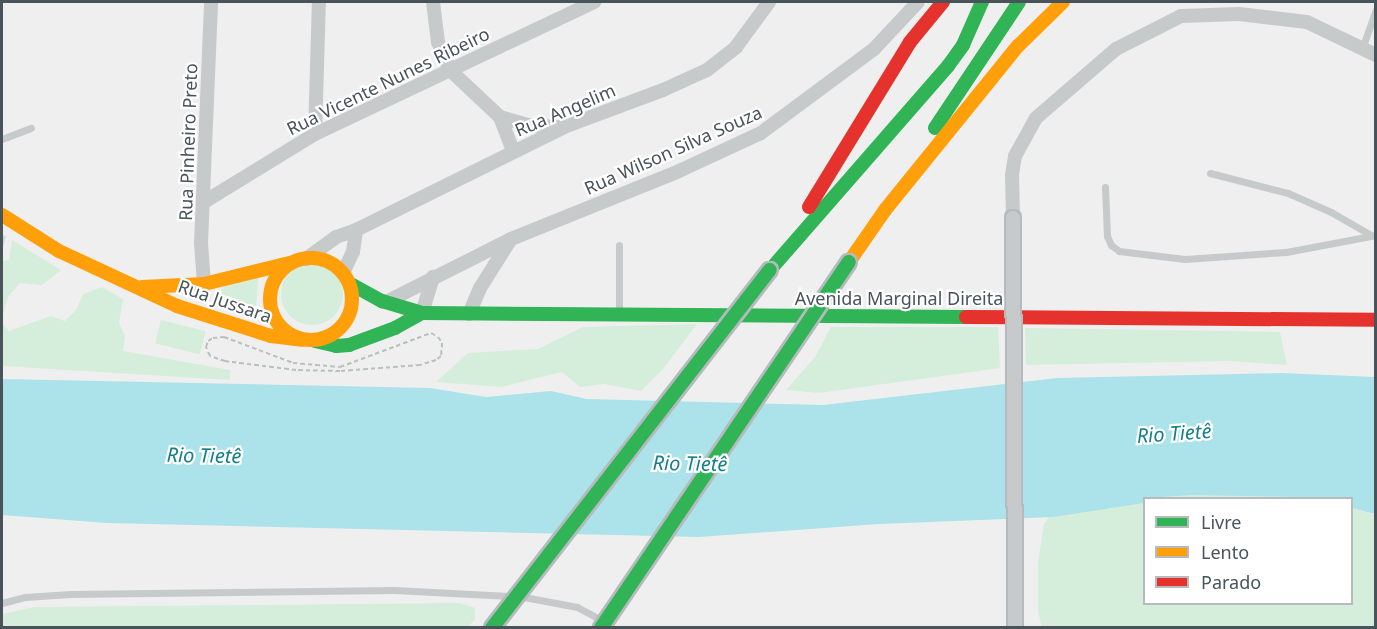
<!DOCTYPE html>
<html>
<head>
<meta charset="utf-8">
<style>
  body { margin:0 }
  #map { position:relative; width:1377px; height:629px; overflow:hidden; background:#f0efef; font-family:"Noto Sans",sans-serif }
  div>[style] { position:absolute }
  .green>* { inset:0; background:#d5eddb; transform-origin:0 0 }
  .round { border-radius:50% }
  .water>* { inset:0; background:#ace2e9 }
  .building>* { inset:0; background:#d6d7d8; transform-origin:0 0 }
  .path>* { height:2px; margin-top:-1px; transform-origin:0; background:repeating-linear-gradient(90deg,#b7c1bd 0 4.5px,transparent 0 7.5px) }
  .lane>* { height:7px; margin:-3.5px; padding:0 3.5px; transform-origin:3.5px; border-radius:3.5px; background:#c7cacb }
  .street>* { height:14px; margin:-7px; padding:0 7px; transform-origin:7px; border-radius:7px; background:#c7cacb }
  .fast>* { height:14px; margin:-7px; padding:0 7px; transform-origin:7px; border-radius:7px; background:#30b455 }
  .slow>* { height:14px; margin:-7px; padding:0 7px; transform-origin:7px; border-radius:7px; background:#ff9f0a }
  .slow>.ring { margin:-7px; padding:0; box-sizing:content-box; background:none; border:14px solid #ff9f0a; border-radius:50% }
  .jam>* { height:14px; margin:-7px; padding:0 7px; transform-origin:7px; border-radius:7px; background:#e5322d }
  .bridges { filter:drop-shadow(2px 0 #b5babe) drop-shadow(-2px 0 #b5babe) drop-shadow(0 2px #b5babe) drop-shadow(0 -2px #b5babe) }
  .street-bridge>* { height:14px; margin:-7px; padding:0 7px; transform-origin:7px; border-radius:7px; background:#c7cacb }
  .fast-bridge>* { height:14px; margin:-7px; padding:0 7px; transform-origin:7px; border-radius:7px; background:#30b455 }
  span { translate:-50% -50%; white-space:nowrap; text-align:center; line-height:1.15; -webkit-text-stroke:4.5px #fff; paint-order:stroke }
  .street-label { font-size:18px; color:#48545a }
  .water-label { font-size:20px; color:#157f8a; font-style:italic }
  .frame { position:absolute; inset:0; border:3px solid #48545a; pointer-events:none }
  .legend { position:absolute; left:1143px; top:497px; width:210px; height:108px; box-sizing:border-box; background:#fff; border:2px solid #b6bbbd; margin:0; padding:8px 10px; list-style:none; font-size:18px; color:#48545a }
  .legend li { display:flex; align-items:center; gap:12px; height:30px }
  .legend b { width:30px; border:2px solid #b6bbbd }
</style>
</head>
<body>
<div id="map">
  <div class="green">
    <i style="clip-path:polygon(12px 240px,61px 270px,42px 285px,20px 283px,8px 297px,2px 318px,2px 261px,9px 260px)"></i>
    <i class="round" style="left:281px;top:263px;width:62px;height:62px"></i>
    <i style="clip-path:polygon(259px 275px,256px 305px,263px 323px,226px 309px,219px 292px,229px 282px)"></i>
    <i style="clip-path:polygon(102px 287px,123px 299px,119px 323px,125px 336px,123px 351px,230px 370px,230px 380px,2px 366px,2px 323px,9px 331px,51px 316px,65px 321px,76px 310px,83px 294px)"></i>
    <i style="left:161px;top:320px;width:46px;height:24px;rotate:14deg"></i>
    <i style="clip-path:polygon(697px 324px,663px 369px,641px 391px,604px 384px,580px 387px,562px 372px,501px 387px,436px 382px,468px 353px,538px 349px,583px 327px)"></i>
    <i style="clip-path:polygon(831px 327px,998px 327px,1000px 368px,819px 393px,786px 390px,815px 357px)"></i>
    <i style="clip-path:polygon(1025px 328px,1280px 332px,1287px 365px,1228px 361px,1026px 365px)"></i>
    <i style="clip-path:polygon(1137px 492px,1320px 498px,1144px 498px,1144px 604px,1352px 604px,1352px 508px,1375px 515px,1375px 627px,1042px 628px,1038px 611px,1038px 563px,1044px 524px,1050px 515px)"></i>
    <i style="clip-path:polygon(460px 603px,475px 608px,475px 619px,468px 627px,2px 627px,2px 614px,35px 607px)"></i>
  </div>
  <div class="water">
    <i style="clip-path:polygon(1281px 373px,1375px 377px,1375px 514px,1352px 508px,1352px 498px,1192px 495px,1144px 498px,1144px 503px,1053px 517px,879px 524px,699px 537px,107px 523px,2px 515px,2px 379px,430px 388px,486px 397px,551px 391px,587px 399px,823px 405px,1057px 378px)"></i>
  </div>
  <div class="building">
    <i style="left:2px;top:235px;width:4px;height:24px;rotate:14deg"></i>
  </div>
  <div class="path">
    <i style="left:431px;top:333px;width:8px;rotate:30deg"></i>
    <i style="left:438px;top:337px;width:7px;rotate:56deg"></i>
    <i style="left:442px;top:343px;width:13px;rotate:94deg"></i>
    <i style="left:441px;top:356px;width:6px;rotate:141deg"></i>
    <i style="left:436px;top:360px;width:17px;rotate:163deg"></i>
    <i style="left:420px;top:365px;width:80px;rotate:175.7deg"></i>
    <i style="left:340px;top:371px;width:44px;rotate:-178.7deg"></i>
    <i style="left:296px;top:370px;width:72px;rotate:-172.8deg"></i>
    <i style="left:225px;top:361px;width:16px;rotate:-162deg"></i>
    <i style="left:210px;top:356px;width:10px;rotate:-114deg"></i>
    <i style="left:206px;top:347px;width:6px;rotate:-72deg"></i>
    <i style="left:208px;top:341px;width:6px;rotate:-31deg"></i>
    <i style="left:213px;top:338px;width:11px;rotate:-5deg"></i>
    <i style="left:224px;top:337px;width:74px;rotate:20.6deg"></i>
    <i style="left:293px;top:363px;width:47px;rotate:4.9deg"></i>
    <i style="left:340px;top:367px;width:97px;rotate:-20.5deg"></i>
  </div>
  <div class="lane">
    <i style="left:1362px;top:49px;width:42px;rotate:-70.7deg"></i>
    <i style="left:2px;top:139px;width:31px;rotate:-21deg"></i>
    <i style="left:1210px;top:173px;width:81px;rotate:14.4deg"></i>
    <i style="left:1288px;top:193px;width:47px;rotate:23.8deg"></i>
    <i style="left:1331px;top:212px;width:46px;rotate:29.9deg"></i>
    <i style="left:1105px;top:187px;width:49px;rotate:87.7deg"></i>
    <i style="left:1107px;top:236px;width:10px;rotate:66deg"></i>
    <i style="left:1111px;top:245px;width:10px;rotate:37deg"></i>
    <i style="left:1119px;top:251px;width:66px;rotate:6.9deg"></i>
    <i style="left:1185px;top:259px;width:101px;rotate:-4deg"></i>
    <i style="left:1286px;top:252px;width:92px;rotate:-10.7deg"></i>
    <i style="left:619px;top:245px;width:66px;rotate:90deg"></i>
    <i style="left:524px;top:597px;width:54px;rotate:10.7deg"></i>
    <i style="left:577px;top:607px;width:27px;rotate:28deg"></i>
    <i style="left:2px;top:603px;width:24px;rotate:-15deg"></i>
    <i style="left:25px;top:597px;width:45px;rotate:-3.8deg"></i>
    <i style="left:70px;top:594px;width:324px;rotate:-0.7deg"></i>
    <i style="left:394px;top:590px;width:116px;rotate:3deg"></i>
  </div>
  <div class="street">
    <i style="left:433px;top:2px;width:40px;rotate:82.9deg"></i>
    <i style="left:438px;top:42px;width:32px;rotate:66deg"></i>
    <i style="left:451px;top:71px;width:67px;rotate:43.2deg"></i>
    <i style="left:500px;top:117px;width:36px;rotate:69deg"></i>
    <i style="left:500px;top:117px;width:29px;rotate:16deg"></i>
    <i style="left:528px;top:125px;width:31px;rotate:4deg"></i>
    <i style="left:315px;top:134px;width:132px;rotate:-88.3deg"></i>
    <i style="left:204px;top:202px;width:130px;rotate:-31.5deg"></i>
    <i style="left:315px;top:134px;width:309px;rotate:-25.3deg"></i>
    <i style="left:1013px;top:218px;width:43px;rotate:-91.3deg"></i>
    <i style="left:1012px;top:175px;width:19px;rotate:-81deg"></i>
    <i style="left:1015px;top:156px;width:43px;rotate:-61.1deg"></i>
    <i style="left:1036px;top:118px;width:106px;rotate:-40.8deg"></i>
    <i style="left:1116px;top:49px;width:73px;rotate:-26.9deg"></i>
    <i style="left:1181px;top:16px;width:58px;rotate:-2deg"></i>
    <i style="left:1239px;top:14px;width:68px;rotate:6.7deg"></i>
    <i style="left:1307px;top:22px;width:76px;rotate:25.6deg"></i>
    <i style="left:306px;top:259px;width:37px;rotate:-36deg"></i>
    <i style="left:336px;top:237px;width:21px;rotate:-19deg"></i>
    <i style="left:356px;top:230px;width:232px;rotate:-26.3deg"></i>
    <i style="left:564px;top:127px;width:106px;rotate:-20.5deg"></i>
    <i style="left:663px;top:90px;width:48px;rotate:-24.4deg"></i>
    <i style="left:707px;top:70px;width:37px;rotate:-38deg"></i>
    <i style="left:736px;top:47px;width:56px;rotate:-53.7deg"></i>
    <i style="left:343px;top:273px;width:23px;rotate:-65deg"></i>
    <i style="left:353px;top:252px;width:22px;rotate:-82deg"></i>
    <i style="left:204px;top:284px;width:41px;rotate:-94.2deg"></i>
    <i style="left:201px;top:243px;width:241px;rotate:-87.6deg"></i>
    <i style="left:386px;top:302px;width:140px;rotate:-26.7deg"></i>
    <i style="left:511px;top:239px;width:181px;rotate:-22deg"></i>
    <i style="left:679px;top:171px;width:90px;rotate:-24.9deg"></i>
    <i style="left:761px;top:133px;width:141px;rotate:-36.6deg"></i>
    <i style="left:874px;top:49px;width:64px;rotate:-46.9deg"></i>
    <i style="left:422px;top:313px;width:38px;rotate:-73deg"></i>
    <i style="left:469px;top:314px;width:28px;rotate:-67deg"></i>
    <i style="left:480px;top:288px;width:58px;rotate:-57.7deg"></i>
  </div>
  <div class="fast">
    <i style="left:935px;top:128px;width:151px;rotate:-56.3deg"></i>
    <i style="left:770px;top:270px;width:271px;rotate:-48.9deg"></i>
    <i style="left:948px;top:66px;width:26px;rotate:-54deg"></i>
    <i style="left:963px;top:45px;width:47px;rotate:-66.2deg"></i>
    <i style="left:349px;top:283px;width:38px;rotate:29deg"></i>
    <i style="left:382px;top:301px;width:42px;rotate:16.7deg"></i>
    <i style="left:422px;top:313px;width:544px;rotate:0.42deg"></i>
    <i style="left:315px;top:341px;width:22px;rotate:13deg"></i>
    <i style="left:336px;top:346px;width:13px;rotate:-4deg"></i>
    <i style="left:349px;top:345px;width:49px;rotate:-20.3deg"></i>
    <i style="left:395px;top:328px;width:31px;rotate:-29deg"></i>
  </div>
  <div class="slow">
    <i style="left:2px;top:215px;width:67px;rotate:32.3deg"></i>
    <i style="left:59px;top:251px;width:130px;rotate:25deg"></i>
    <i style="left:177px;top:306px;width:99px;rotate:17.7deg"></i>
    <i style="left:271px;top:336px;width:31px;rotate:7deg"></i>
    <i class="ring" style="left:270px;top:258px;width:68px;height:68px"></i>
    <i style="left:849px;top:262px;width:63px;rotate:-55.3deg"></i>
    <i style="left:885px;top:210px;width:211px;rotate:-51deg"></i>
    <i style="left:1018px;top:46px;width:63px;rotate:-44.4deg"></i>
    <i style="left:142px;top:287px;width:62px;rotate:-2.8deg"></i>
    <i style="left:204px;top:284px;width:89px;rotate:-13.7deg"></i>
  </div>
  <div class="jam">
    <i style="left:809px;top:207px;width:193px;rotate:-58.5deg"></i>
    <i style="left:910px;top:42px;width:52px;rotate:-50.5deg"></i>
    <i style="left:966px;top:317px;width:410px;rotate:0.4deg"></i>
  </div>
  <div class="bridges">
    <div class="street-bridge">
      <i style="left:1013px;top:218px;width:410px;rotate:89.7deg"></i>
    </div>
    <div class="fast-bridge">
      <i style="left:492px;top:628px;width:453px;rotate:-52.2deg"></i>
      <i style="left:601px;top:628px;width:442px;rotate:-55.9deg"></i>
    </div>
  </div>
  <div class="street-label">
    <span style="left:388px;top:81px;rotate:-26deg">Rua Vicente Nunes Ribeiro</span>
    <span style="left:565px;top:110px;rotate:-23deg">Rua Angelim</span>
    <span style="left:188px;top:142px;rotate:-88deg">Rua Pinheiro Preto</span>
    <span style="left:673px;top:150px;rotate:-24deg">Rua Wilson Silva Souza</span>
    <span style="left:899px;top:298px">Avenida Marginal Direita</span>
    <span style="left:225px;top:301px;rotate:19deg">Rua Jussara</span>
  </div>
  <div class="water-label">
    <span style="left:1174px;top:433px;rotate:-4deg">Rio Tietê</span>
    <span style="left:204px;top:455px;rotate:1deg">Rio Tietê</span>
    <span style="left:690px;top:463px;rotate:1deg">Rio Tietê</span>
  </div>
  <div class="frame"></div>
  <ul class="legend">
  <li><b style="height:8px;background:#30b455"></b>Livre</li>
  <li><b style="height:8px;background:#ff9f0a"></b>Lento</li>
  <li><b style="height:8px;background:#e5322d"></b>Parado</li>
  </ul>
</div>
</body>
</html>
